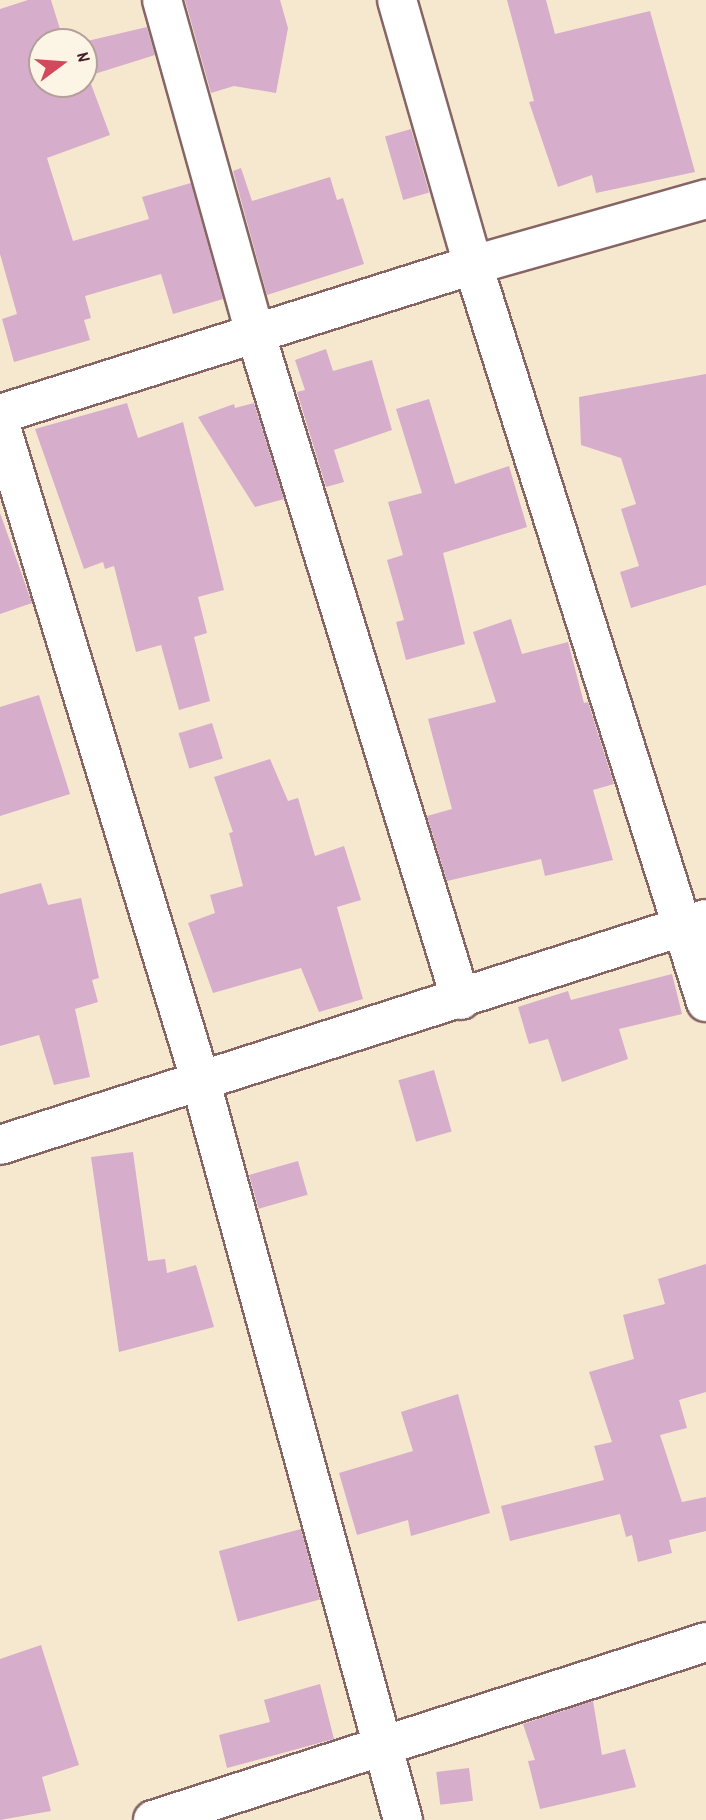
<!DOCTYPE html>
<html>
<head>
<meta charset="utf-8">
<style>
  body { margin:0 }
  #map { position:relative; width:706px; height:1820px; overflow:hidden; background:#f5e8cf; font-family:Dekko,sans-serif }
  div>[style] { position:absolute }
  .building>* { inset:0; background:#d7adcc; transform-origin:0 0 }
  .roads { filter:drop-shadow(2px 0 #866564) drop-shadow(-2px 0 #866564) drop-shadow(0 2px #866564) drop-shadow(0 -2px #866564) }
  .minor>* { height:38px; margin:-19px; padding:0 19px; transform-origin:19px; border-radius:19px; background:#fff }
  span { translate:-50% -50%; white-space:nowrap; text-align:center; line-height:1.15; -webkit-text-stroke:7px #fcf5e5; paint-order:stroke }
  .north { position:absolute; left:28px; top:28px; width:70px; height:70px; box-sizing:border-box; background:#fcf5e5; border:2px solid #b59f9b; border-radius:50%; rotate:74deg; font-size:19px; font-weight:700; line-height:28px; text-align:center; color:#4a1f2b }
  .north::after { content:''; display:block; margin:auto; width:24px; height:32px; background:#d1495b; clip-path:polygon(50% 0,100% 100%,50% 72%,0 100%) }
</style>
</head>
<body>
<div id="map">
  <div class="building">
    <i style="clip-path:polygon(28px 0,51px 0,64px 42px,42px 42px,42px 84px,84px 84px,83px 42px,147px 27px,155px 55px,88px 76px,110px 135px,47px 158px,73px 241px,149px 219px,142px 197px,191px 183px,223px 299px,173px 314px,161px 274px,85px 296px,91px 318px,84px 320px,90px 340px,14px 362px,2px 319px,17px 314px,0 254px,0 9px)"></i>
    <i style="clip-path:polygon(185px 0,280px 0,288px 28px,276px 93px,234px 86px,211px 93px)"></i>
    <i style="clip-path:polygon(507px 0,546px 0,555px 34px,650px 11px,695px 172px,596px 193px,592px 175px,558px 187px,529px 102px,534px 101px)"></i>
    <i style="left:411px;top:129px;width:66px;height:27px;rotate:74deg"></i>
    <i style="clip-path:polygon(241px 168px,252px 201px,330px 177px,337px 200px,343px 198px,364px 264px,267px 295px,233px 171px)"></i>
    <i style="clip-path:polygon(326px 349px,333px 371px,372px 360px,392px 430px,334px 450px,344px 482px,326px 487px,297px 392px,305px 390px,295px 360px)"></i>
    <i style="clip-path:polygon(706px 374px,706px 585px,631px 608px,620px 572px,639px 566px,621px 509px,636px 504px,621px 458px,581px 445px,579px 397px)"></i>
    <i style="clip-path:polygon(429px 399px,455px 484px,509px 466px,527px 527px,443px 553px,465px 644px,406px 660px,396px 622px,404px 620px,387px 560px,403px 555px,388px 502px,422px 493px,396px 409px)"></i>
    <i style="clip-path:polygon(127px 403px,138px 438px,183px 422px,224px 590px,198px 597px,207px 633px,194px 637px,210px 701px,179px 710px,161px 645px,136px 652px,114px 566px,105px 569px,103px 562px,84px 569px,35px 429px)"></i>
    <i style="clip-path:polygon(254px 403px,284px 499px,255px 507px,198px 417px,234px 404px,235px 408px)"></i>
    <i style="clip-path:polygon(0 513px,32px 603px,0 614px)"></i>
    <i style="clip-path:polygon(511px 619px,522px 654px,568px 642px,584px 703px,588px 702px,614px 784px,593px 790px,613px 860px,545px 876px,541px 859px,447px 881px,427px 816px,452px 809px,428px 719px,496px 702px,473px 632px)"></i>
    <i style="clip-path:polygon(39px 695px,70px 794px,0 816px,0 707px)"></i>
    <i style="left:212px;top:723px;width:37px;height:35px;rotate:73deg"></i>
    <i style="clip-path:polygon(270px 759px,288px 801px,298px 798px,315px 856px,344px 846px,361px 900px,337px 907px,363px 999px,319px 1012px,301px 968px,213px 993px,188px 923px,215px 913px,210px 895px,243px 886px,229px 833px,233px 832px,214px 777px)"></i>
    <i style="clip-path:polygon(41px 883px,48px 905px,81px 898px,99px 978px,92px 980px,98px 1002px,75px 1009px,90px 1077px,54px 1085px,39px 1035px,0 1046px,0 894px)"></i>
    <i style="clip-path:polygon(672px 974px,682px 1014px,619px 1029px,628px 1059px,562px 1082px,548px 1039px,529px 1044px,518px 1007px,568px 991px,571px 1000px)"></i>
    <i style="left:434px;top:1070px;width:64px;height:37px;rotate:74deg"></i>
    <i style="clip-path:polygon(133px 1152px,148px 1261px,165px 1259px,167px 1273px,196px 1265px,214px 1327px,119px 1352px,91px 1157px)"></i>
    <i style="left:298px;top:1161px;width:35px;height:51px;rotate:74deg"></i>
    <i style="clip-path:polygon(706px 1264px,706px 1392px,679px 1400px,687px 1428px,660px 1435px,682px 1502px,706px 1497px,706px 1531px,669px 1540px,672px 1553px,638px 1562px,632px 1535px,626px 1537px,620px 1514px,510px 1541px,501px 1506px,604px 1480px,594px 1446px,612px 1442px,589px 1372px,634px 1359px,623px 1315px,665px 1304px,658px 1279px)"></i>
    <i style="clip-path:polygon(458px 1394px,490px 1513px,411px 1536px,408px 1520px,357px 1535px,339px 1473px,413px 1451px,401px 1412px)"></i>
    <i style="left:301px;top:1529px;width:73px;height:85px;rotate:75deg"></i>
    <i style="clip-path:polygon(41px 1645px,79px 1765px,42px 1777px,51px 1811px,0 1820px,0 1659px)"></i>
    <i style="clip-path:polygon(320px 1684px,334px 1739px,227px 1768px,219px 1735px,270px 1722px,264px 1700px)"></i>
    <i style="clip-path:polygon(593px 1701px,602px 1755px,625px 1749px,636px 1787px,540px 1809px,528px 1761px,535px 1760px,523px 1724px)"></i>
    <i style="left:469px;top:1768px;width:33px;height:33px;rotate:83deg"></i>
  </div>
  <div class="roads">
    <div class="minor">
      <i style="left:162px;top:0;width:345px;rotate:74.4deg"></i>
      <i style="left:255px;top:332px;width:699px;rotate:72.86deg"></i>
      <i style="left:397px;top:0;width:276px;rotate:74deg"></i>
      <i style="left:473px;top:265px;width:773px;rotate:72.46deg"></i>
      <i style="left:0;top:414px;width:496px;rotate:-17.5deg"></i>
      <i style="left:473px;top:265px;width:242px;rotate:-15.8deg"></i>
      <i style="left:0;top:424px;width:685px;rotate:73.02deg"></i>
      <i style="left:200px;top:1079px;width:768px;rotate:74.68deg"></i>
      <i style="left:0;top:1145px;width:741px;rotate:-17.75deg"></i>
      <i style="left:153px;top:1820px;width:581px;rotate:-17.84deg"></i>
    </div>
  </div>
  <div class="north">N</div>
</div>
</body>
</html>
